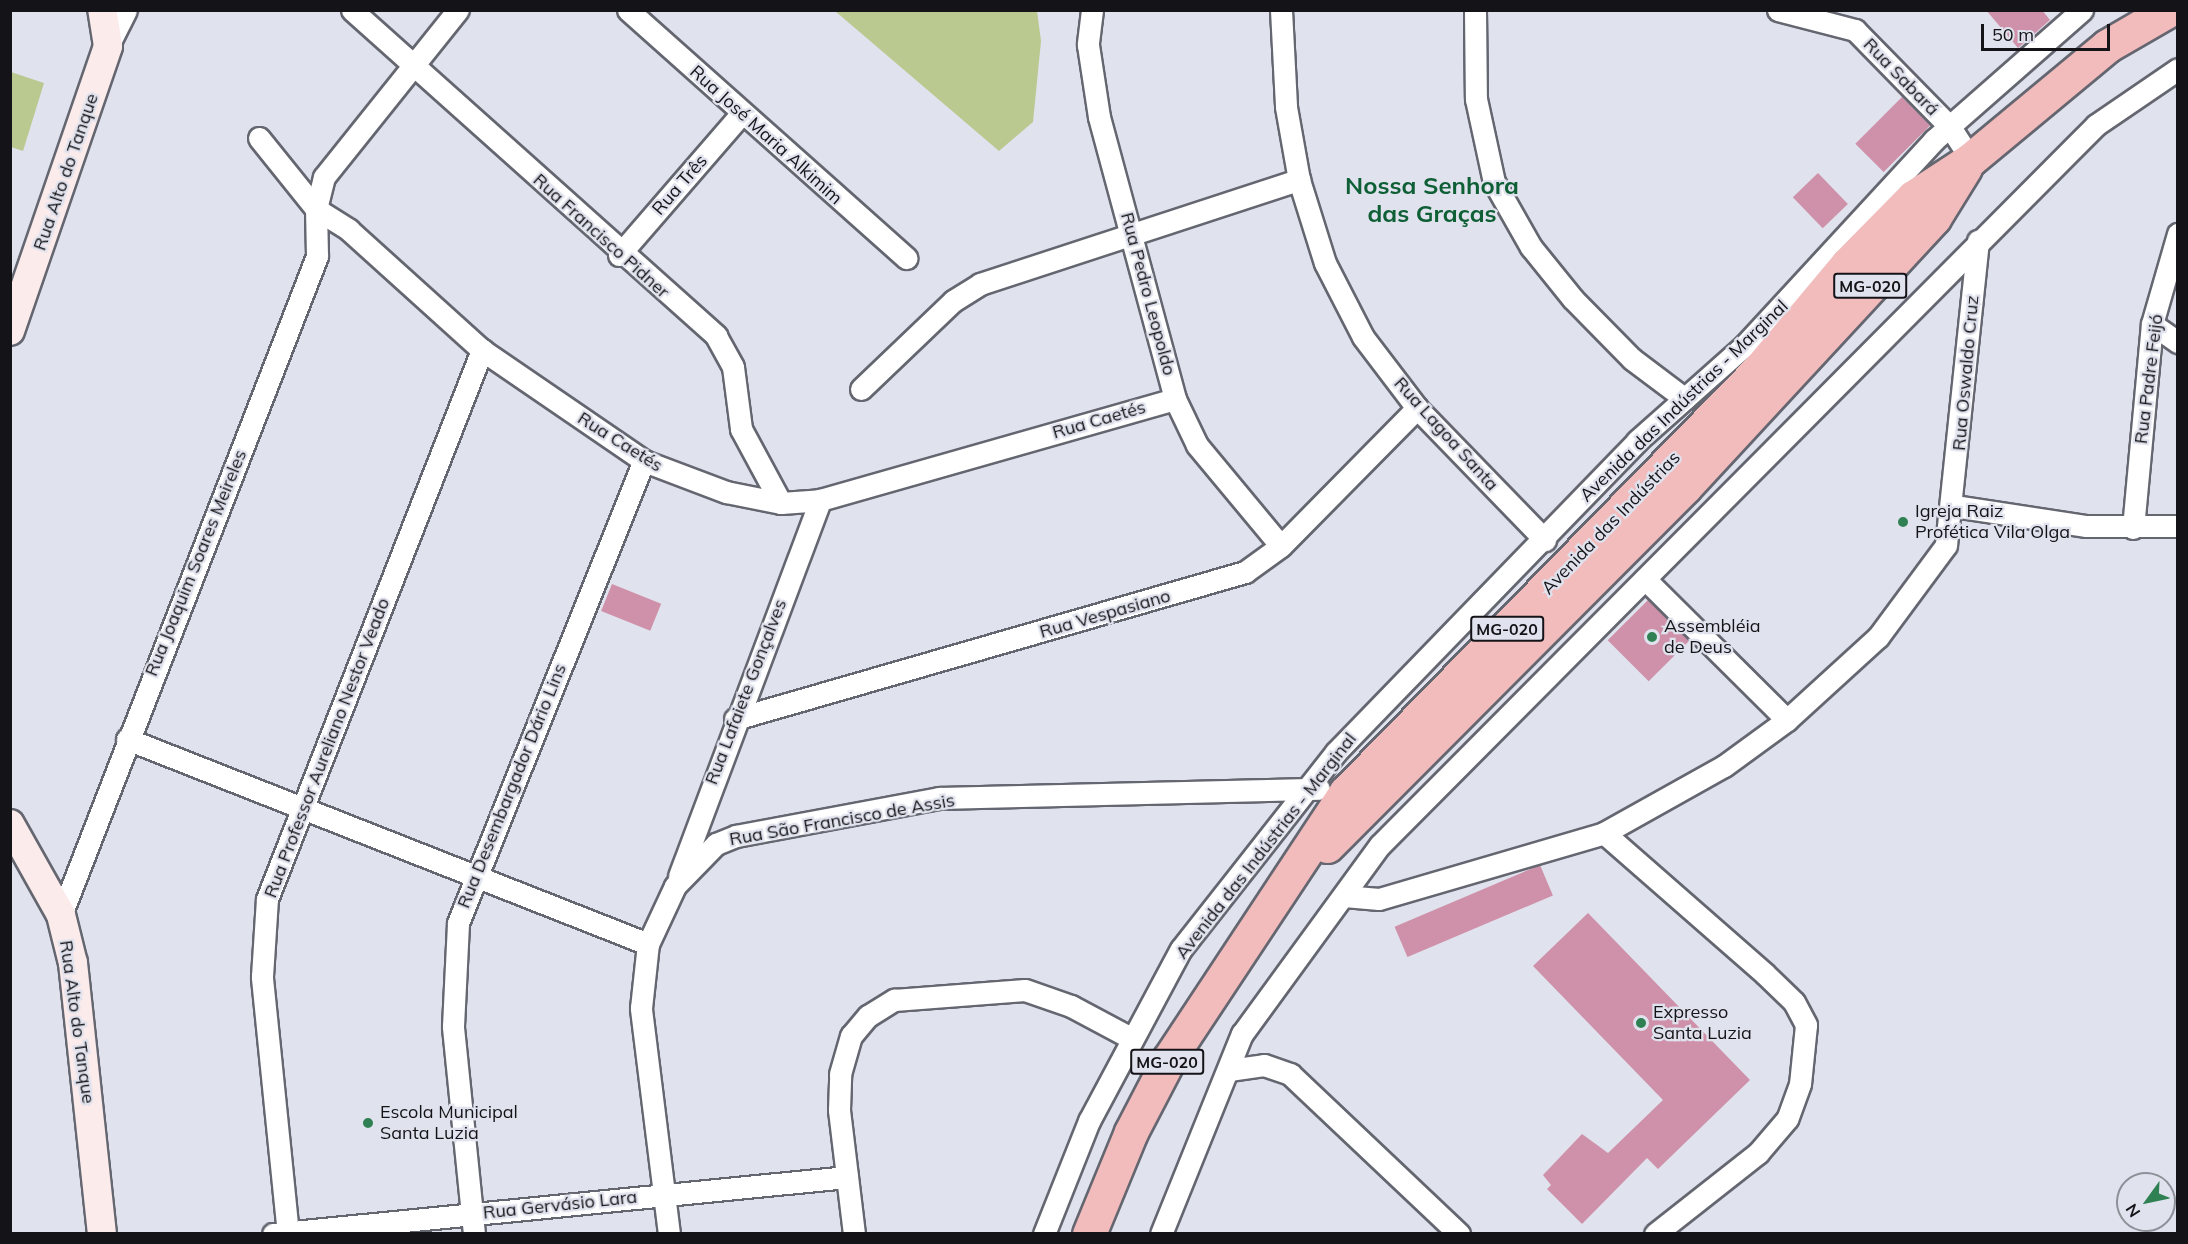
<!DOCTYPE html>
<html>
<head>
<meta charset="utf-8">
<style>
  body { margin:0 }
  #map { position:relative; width:2188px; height:1244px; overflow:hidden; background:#e0e2ed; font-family:Mulish,sans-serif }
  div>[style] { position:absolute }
  .green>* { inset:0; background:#bac990 }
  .building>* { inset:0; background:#ce91a9; transform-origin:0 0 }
  .roads { filter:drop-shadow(2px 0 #646670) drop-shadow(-2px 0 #646670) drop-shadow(0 2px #646670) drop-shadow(0 -2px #646670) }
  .street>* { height:21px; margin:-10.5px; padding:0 10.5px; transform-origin:10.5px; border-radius:10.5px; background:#fff }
  .secondary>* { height:28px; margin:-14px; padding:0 14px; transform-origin:14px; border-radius:14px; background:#fbebeb }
  .highway>* { height:33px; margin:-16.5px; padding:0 16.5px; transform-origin:16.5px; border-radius:16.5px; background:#f2bbbc }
  .dots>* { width:16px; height:16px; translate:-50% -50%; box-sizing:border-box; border:3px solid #e0e2ed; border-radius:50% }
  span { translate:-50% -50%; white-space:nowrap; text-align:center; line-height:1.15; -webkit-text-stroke:4.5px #e0e2ed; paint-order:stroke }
  .shield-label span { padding:2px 4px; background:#e0e2ed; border:2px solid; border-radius:4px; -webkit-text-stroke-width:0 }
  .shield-label { font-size:16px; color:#141418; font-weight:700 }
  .street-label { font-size:18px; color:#141418 }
  .poi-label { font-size:18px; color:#141418 }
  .left { translate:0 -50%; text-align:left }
  .district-label { font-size:24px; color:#0f5f36; font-weight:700 }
  .frame { position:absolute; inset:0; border:12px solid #141418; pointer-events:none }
  .north { position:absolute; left:2116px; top:1172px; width:60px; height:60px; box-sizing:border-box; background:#e0e2ed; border:2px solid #8e9098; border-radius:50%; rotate:237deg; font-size:16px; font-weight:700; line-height:24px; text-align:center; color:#141418 }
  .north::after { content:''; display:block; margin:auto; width:21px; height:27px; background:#2f8052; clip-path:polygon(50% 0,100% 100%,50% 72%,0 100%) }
  .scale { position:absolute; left:1981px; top:24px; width:129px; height:27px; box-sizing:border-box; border:3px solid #141418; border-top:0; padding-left:8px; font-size:18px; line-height:21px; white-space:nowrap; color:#141418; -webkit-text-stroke:4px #e0e2ed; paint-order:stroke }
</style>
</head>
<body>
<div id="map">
  <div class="green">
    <i style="clip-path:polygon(835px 11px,1037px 11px,1041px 41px,1033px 122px,999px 151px)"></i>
    <i style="clip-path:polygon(11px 72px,44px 83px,23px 151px,11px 147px)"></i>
  </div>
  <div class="building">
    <i style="clip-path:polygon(1986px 10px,2042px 10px,2050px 20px,2018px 48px)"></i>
    <i style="left:1902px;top:97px;width:40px;height:66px;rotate:45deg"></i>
    <i style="left:1818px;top:173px;width:43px;height:35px;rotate:46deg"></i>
    <i style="left:612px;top:584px;width:53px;height:29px;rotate:22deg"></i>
    <i style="left:1648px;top:600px;width:58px;height:57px;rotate:45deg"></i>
    <i style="left:1540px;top:865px;width:33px;height:158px;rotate:67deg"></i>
    <i style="clip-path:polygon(1588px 913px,1750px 1080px,1658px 1169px,1647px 1158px,1582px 1224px,1547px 1189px,1551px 1185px,1543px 1175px,1582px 1134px,1608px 1153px,1663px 1100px,1533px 966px)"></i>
  </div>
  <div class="roads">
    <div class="street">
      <i style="left:352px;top:10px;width:489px;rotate:41.8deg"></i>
      <i style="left:716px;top:336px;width:35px;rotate:61deg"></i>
      <i style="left:733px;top:367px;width:63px;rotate:82.6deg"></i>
      <i style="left:741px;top:429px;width:84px;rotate:61.6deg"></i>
      <i style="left:628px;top:10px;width:373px;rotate:41.7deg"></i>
      <i style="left:1092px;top:10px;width:35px;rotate:97deg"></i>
      <i style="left:1088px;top:45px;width:73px;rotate:81.3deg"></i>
      <i style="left:1099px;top:117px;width:292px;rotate:74.9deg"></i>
      <i style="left:1175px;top:399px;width:51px;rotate:64.4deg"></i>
      <i style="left:1197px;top:445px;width:131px;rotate:50.3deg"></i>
      <i style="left:1281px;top:10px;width:97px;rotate:87deg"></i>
      <i style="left:1286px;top:107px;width:74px;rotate:79.9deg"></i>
      <i style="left:1299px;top:180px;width:87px;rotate:72.6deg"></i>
      <i style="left:1325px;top:263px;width:83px;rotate:62.8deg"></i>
      <i style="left:1363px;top:337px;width:89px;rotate:52.7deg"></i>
      <i style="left:1417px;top:408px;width:184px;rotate:45.9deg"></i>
      <i style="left:1475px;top:10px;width:89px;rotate:89.4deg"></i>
      <i style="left:1476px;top:99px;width:85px;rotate:77.8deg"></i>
      <i style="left:1494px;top:182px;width:75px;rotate:60.4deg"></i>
      <i style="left:1531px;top:247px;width:67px;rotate:51.1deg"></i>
      <i style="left:1573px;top:299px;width:84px;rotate:45.5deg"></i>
      <i style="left:1632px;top:359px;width:66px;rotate:37deg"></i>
      <i style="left:1778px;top:10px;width:80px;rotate:14.6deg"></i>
      <i style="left:1855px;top:30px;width:136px;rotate:45.6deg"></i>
      <i style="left:1950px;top:127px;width:38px;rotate:57deg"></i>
      <i style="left:108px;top:46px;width:40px;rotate:-63.4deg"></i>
      <i style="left:259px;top:138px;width:91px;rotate:51.2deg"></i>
      <i style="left:316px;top:209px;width:39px;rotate:32deg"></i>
      <i style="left:349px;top:230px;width:179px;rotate:42.1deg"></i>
      <i style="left:482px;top:350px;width:196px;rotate:34.4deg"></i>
      <i style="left:644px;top:461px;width:88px;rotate:20.7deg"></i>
      <i style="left:726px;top:492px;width:56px;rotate:11.3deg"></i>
      <i style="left:781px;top:503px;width:39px;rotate:-4deg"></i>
      <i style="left:820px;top:500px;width:369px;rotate:-15.9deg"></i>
      <i style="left:619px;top:255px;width:186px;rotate:-49.1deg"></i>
      <i style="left:2152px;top:324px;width:32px;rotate:35deg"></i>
      <i style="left:861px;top:389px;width:127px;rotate:-43.7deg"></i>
      <i style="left:953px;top:301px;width:32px;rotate:-32deg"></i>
      <i style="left:980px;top:284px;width:336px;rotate:-18.1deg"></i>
      <i style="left:1954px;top:506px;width:134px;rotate:8.6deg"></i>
      <i style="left:2086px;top:526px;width:92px"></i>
      <i style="left:2133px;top:528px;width:205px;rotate:-84.7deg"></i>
      <i style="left:2152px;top:324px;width:94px;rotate:-73.9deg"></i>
      <i style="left:1645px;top:579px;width:200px;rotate:44.8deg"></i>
      <i style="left:735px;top:719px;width:531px;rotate:-16.08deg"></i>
      <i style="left:1245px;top:572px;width:44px;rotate:-35.8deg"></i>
      <i style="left:1281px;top:546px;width:194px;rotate:-45.4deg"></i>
      <i style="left:127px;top:739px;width:560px;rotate:21.48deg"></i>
      <i style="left:1604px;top:833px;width:214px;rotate:41.2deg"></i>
      <i style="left:1765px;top:974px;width:40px;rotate:44deg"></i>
      <i style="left:1794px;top:1002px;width:26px;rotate:62deg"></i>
      <i style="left:1806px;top:1025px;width:59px;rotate:95.8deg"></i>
      <i style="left:1800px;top:1084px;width:37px;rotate:110deg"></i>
      <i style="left:1787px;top:1119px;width:45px;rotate:130.5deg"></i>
      <i style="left:1758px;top:1153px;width:131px;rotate:141.8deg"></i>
      <i style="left:679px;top:876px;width:402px;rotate:-69.4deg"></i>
      <i style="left:1344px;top:896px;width:35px;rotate:5deg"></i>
      <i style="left:1379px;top:899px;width:234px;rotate:-16.3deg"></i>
      <i style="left:1604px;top:833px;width:137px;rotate:-29.2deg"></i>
      <i style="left:1724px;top:766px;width:78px;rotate:-36.1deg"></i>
      <i style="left:1787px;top:720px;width:123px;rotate:-42.4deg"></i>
      <i style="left:1878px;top:637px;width:114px;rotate:-53.5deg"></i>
      <i style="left:1946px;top:545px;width:306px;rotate:-84deg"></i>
      <i style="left:61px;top:915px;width:707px;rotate:-68.77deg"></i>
      <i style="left:317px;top:256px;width:47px;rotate:-91.2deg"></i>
      <i style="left:316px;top:209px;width:33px;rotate:-76deg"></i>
      <i style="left:324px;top:177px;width:214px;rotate:-51.3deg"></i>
      <i style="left:1229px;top:1070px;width:35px;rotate:-8deg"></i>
      <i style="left:1264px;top:1065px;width:28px;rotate:19deg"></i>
      <i style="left:1290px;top:1074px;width:233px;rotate:43.4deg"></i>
      <i style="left:273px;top:1234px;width:577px;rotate:-5.67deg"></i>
      <i style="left:288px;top:1234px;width:259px;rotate:-95.8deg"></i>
      <i style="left:262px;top:976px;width:77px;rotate:-86.3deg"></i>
      <i style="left:267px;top:899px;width:590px;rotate:-68.61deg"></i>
      <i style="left:474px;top:1234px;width:209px;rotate:-95.8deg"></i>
      <i style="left:453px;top:1026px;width:103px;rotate:-87.2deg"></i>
      <i style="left:458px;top:923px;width:498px;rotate:-68.1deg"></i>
      <i style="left:669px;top:1234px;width:228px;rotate:-97.1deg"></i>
      <i style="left:641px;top:1008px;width:64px;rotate:-83.8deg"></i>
      <i style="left:648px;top:944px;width:64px;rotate:-65deg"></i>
      <i style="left:675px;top:886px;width:59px;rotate:-45.7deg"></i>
      <i style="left:716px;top:844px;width:22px;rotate:-22deg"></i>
      <i style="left:736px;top:836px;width:207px;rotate:-10.6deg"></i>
      <i style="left:939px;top:798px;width:380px;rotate:-1.4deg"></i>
      <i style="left:854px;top:1234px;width:125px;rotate:-96.9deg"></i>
      <i style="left:839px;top:1110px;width:36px;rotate:-88deg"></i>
      <i style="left:840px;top:1074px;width:40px;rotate:-74deg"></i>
      <i style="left:851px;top:1036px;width:26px;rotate:-50deg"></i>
      <i style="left:868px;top:1016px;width:31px;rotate:-32deg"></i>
      <i style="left:894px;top:1000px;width:131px;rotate:-4.4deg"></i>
      <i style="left:1025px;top:990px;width:49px;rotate:19.2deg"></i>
      <i style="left:1071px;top:1006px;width:68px;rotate:28.1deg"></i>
      <i style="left:1044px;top:1234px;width:122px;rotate:-68.3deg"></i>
      <i style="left:1089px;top:1121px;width:195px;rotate:-61.9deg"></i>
      <i style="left:1181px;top:949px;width:251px;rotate:-51.8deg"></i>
      <i style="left:1336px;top:752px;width:433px;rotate:-45.9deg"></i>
      <i style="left:1637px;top:441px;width:144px;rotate:-41.6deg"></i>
      <i style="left:1745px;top:345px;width:279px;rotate:-47.3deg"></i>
      <i style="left:1934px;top:140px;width:197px;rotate:-41.3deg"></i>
      <i style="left:1161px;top:1234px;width:216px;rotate:-68deg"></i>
      <i style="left:1242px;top:1034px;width:234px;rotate:-53.9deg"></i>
      <i style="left:1380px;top:845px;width:1015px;rotate:-45.16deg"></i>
      <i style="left:2096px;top:125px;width:99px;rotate:-34.3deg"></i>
    </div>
    <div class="secondary">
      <i style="left:10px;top:331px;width:301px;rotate:-71deg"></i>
      <i style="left:108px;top:46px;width:36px;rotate:-99deg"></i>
      <i style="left:10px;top:824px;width:104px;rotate:60.7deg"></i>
      <i style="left:61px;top:915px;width:49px;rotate:76deg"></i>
      <i style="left:73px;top:963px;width:273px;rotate:83.9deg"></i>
    </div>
    <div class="highway">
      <i style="left:1327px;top:846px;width:507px;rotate:-45.08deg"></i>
      <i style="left:1685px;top:487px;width:367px;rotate:-47.2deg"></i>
      <i style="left:1934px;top:218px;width:59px;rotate:-58.2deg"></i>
      <i style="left:1089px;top:1234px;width:110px;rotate:-67.6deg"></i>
      <i style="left:1131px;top:1132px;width:82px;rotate:-62.5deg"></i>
      <i style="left:1169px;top:1059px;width:320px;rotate:-56.5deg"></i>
      <i style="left:1346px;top:792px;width:594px;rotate:-45.68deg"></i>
      <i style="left:1761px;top:367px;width:134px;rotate:-50.1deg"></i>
      <i style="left:1847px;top:264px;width:94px;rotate:-45.4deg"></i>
      <i style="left:1913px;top:197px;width:69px;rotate:-33.2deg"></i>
      <i style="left:1971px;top:159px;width:177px;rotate:-39.7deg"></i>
      <i style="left:2107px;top:46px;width:72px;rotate:-30.1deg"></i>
    </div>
  </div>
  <div class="dots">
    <i style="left:1903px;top:522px;background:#2f8052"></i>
    <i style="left:1652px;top:637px;background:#2f8052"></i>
    <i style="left:1641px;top:1023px;background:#2f8052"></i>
    <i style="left:368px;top:1123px;background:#2f8052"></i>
  </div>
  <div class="shield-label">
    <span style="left:1870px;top:286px">MG-020</span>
    <span style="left:1507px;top:629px">MG-020</span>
    <span style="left:1167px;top:1062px">MG-020</span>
  </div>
  <div class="street-label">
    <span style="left:1901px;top:77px;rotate:46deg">Rua Sabará</span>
    <span style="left:766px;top:135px;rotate:42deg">Rua José Maria Alkimim</span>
    <span style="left:66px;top:172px;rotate:-71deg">Rua Alto do Tanque</span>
    <span style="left:680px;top:185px;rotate:-49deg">Rua Três</span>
    <span style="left:601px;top:236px;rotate:42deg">Rua Francisco Pidner</span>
    <span style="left:1148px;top:294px;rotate:75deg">Rua Pedro Leopoldo</span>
    <span style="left:1966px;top:373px;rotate:-85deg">Rua Oswaldo Cruz</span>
    <span style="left:2149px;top:379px;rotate:-83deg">Rua Padre Feijó</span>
    <span style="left:1684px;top:401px;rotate:-44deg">Avenida das Indústrias - Marginal</span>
    <span style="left:1099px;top:420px;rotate:-16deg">Rua Caetés</span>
    <span style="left:1446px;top:434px;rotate:48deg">Rua Lagoa Santa</span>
    <span style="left:620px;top:442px;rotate:32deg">Rua Caetés</span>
    <span style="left:1611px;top:523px;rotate:-46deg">Avenida das Indústrias</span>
    <span style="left:196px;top:563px;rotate:-68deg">Rua Joaquim Soares Meireles</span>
    <span style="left:1105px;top:614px;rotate:-16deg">Rua Vespasiano</span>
    <span style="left:746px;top:692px;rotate:-69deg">Rua Lafaiete Gonçalves</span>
    <span style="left:327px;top:748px;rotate:-69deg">Rua Professor Aureliano Nestor Veado</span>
    <span style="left:512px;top:786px;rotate:-68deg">Rua Desembargador Dário Lins</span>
    <span style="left:842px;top:820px;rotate:-10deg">Rua São Francisco de Assis</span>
    <span style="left:1266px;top:846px;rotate:-52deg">Avenida das Indústrias - Marginal</span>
    <span style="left:77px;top:1022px;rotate:82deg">Rua Alto do Tanque</span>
    <span style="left:560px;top:1205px;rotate:-6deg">Rua Gervásio Lara</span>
  </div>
  <div class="poi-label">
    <span class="left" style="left:1915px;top:522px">Igreja Raiz<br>Profética Vila Olga</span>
    <span class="left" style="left:1664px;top:637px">Assembléia<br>de Deus</span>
    <span class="left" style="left:1653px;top:1023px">Expresso<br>Santa Luzia</span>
    <span class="left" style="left:380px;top:1123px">Escola Municipal<br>Santa Luzia</span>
  </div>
  <div class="district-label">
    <span style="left:1432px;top:200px">Nossa Senhora<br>das Graças</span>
  </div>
  <div class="frame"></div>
  <div class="north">N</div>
  <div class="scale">50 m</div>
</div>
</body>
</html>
